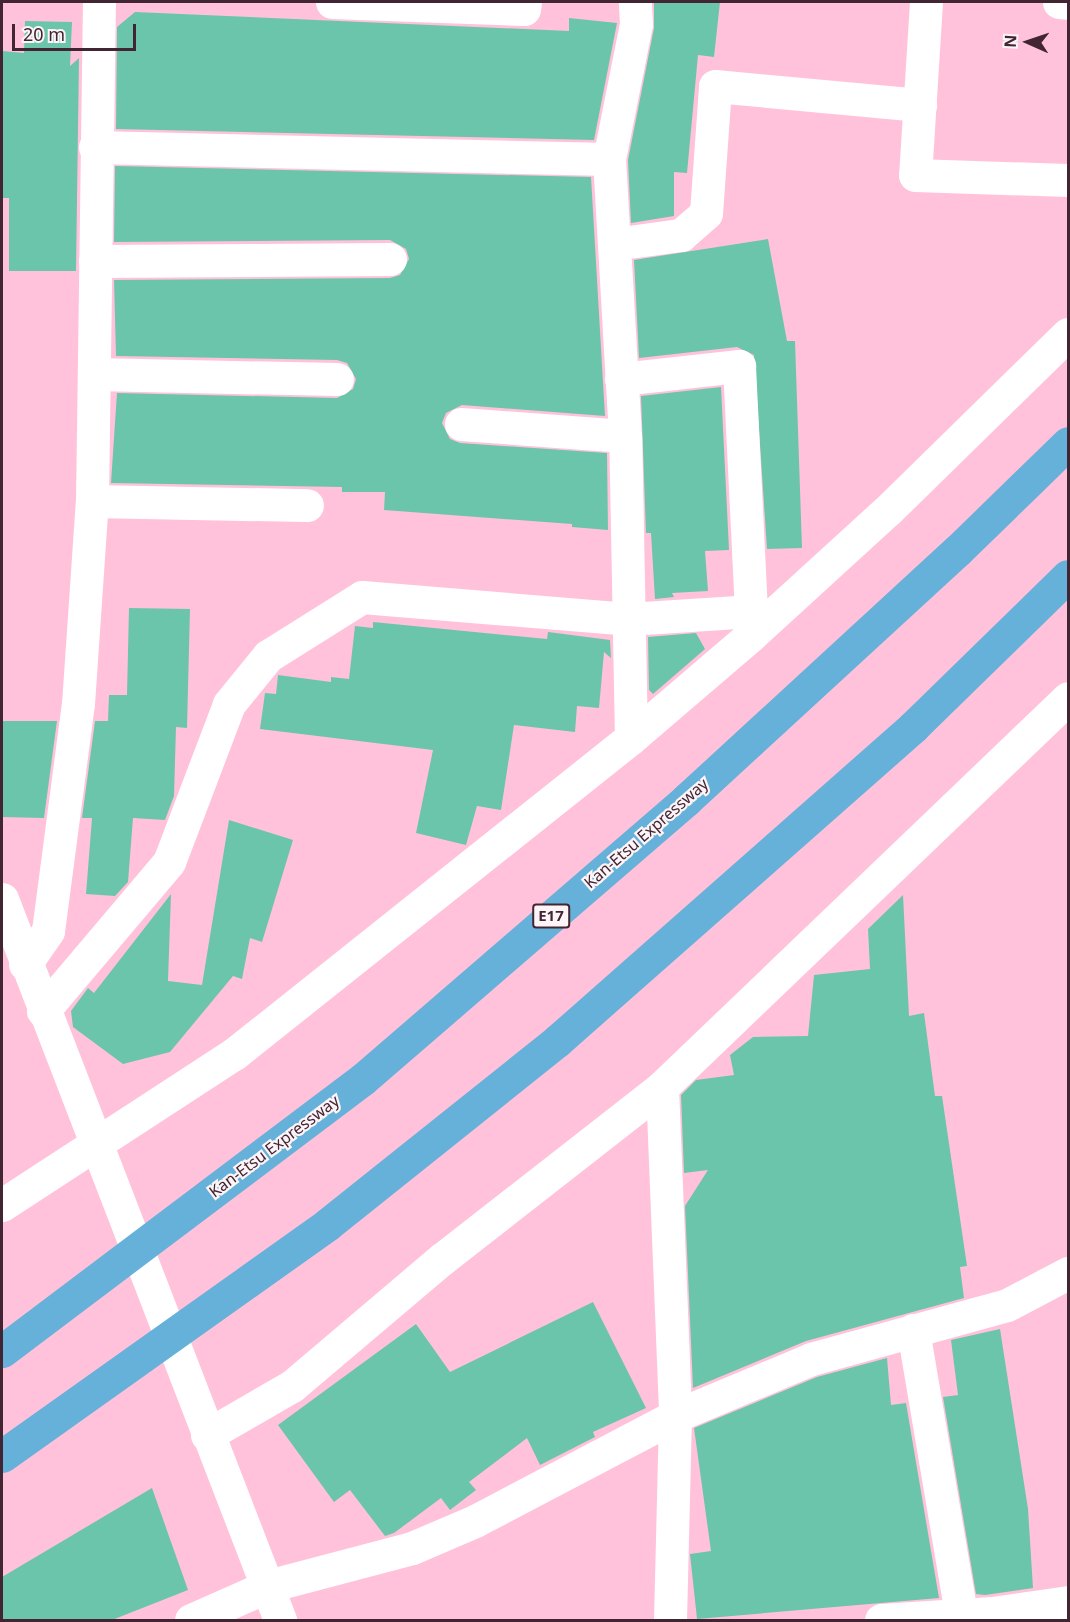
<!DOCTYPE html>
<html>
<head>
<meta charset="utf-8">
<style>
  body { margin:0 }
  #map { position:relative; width:1070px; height:1622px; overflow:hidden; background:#ffc2da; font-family:"Noto Sans",sans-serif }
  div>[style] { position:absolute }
  .building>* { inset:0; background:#6bc5ab }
  .minor>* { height:33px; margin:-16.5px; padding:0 16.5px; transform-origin:16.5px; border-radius:16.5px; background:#fff }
  .highway>* { height:33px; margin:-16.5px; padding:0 16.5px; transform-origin:16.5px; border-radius:16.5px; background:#66b1d9 }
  span { translate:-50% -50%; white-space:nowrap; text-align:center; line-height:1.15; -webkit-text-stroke:4.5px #fcf4f7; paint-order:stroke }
  .shield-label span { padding:2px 4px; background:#fcf4f7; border:2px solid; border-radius:4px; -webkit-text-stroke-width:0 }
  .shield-label { font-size:15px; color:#422532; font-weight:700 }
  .street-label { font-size:16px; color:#422532 }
  .frame { position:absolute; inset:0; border:3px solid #422532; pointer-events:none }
  .north { position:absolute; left:998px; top:12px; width:60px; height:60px; -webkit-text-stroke:4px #fcf4f7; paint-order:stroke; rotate:273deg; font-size:16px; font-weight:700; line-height:24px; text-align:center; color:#422532 }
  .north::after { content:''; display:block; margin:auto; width:21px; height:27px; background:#422532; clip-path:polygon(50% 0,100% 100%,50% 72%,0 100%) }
  .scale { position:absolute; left:12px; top:24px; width:124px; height:27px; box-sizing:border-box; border:3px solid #422532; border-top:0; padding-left:8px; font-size:18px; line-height:21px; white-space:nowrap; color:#422532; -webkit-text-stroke:4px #fcf4f7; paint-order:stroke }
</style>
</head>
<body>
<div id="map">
  <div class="building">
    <i style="clip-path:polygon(654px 2px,720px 2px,714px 57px,698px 55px,687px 173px,674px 172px,674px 216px,631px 223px,628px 160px,654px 28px)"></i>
    <i style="clip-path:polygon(135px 12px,569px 31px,569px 18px,617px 23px,594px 140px,116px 129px,117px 27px)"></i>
    <i style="clip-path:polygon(25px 21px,72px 22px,70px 66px,79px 58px,76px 271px,9px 271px,9px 198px,2px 198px,2px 51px,24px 53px)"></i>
    <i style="clip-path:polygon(115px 166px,591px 177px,605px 416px,462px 405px,446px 413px,442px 423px,450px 439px,460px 443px,607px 453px,608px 530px,572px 527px,572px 524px,384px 510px,385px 492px,342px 492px,342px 487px,111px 483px,117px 393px,337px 398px,353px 389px,356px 379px,347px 363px,337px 360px,116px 356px,114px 280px,390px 278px,400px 275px,409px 259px,406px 249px,390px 240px,114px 242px)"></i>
    <i style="clip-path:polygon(768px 239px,787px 341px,795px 341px,802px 548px,767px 549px,754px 355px,737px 347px,639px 358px,634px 260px)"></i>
    <i style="clip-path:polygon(721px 387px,729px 550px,705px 551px,708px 591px,672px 593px,674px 597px,655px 599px,651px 533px,646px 533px,641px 396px)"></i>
    <i style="clip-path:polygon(129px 608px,190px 609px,187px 728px,176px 727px,174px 796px,165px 820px,133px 818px,128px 882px,115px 896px,86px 894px,92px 818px,82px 818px,95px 721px,108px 721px,109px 695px,127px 695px)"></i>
    <i style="clip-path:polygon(373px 622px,547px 639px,548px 632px,610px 640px,611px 658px,604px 652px,599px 708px,577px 706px,575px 732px,514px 725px,501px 810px,477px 806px,466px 845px,416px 833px,433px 750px,260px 729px,265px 693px,276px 694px,278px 675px,331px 682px,331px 677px,349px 679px,355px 626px,373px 628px)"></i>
    <i style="clip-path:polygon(696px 633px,705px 649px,653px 694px,649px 690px,648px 637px)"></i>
    <i style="clip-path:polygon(2px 721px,57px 721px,44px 818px,2px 817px)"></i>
    <i style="clip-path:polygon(229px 820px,293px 840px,262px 942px,250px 938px,242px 979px,233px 976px,170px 1052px,123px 1064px,73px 1027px,71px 1011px,88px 988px,94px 993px,171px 894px,168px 981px,202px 985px)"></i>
    <i style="clip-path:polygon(903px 895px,909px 1016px,924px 1013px,935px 1096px,942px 1096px,967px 1266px,960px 1267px,964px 1298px,806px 1341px,693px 1388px,685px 1206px,708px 1170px,684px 1173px,681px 1095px,696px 1080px,734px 1075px,730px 1055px,753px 1037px,808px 1036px,814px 975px,870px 969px,868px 929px)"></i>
    <i style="clip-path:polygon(593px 1302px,646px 1408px,593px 1432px,595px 1437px,540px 1465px,527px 1438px,469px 1482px,476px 1490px,450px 1510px,441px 1498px,394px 1533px,385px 1536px,350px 1490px,334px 1502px,278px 1425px,416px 1324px,450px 1372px)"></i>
    <i style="clip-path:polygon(1000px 1329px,1028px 1509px,1033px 1588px,985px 1595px,976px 1594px,943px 1397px,958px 1395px,951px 1340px)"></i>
    <i style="clip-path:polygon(887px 1358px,891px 1405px,906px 1403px,939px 1598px,697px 1619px,690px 1554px,711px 1551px,694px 1428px,817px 1377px)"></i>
    <i style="clip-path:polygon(152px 1488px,188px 1590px,112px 1620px,2px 1620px,2px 1577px)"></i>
  </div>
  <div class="minor">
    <i style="left:332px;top:2px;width:192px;rotate:2.1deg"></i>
    <i style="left:524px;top:9px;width:7px;rotate:-82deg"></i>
    <i style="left:926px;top:2px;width:173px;rotate:93.6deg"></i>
    <i style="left:915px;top:175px;width:153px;rotate:1.9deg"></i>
    <i style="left:1059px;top:2px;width:9px;rotate:6deg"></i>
    <i style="left:95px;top:147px;width:514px;rotate:1.34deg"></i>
    <i style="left:614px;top:244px;width:68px;rotate:-7.7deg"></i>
    <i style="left:681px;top:235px;width:33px;rotate:-41deg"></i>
    <i style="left:706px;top:213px;width:127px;rotate:-85.9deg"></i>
    <i style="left:715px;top:86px;width:206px;rotate:5.3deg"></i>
    <i style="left:95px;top:261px;width:295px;rotate:-0.4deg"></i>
    <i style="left:94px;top:374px;width:243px;rotate:1.2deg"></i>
    <i style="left:621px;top:379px;width:119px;rotate:-6.3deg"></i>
    <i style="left:739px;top:366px;width:267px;rotate:87.2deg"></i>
    <i style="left:461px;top:424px;width:164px;rotate:4.2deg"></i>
    <i style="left:92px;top:501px;width:215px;rotate:1.1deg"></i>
    <i style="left:631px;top:738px;width:302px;rotate:-91.1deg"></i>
    <i style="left:625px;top:436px;width:277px;rotate:-93.3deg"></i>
    <i style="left:609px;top:159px;width:138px;rotate:-78.7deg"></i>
    <i style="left:636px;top:24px;width:22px;rotate:-93deg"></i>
    <i style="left:2px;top:899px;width:773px;rotate:68.91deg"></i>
    <i style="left:25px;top:964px;width:40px;rotate:-55.1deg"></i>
    <i style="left:48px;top:931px;width:229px;rotate:-82.5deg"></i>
    <i style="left:78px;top:704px;width:203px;rotate:-86.1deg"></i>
    <i style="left:92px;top:501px;width:499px;rotate:-89.2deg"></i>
    <i style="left:43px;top:1011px;width:195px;rotate:-49.8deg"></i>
    <i style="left:169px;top:862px;width:169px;rotate:-69.2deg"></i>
    <i style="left:229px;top:704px;width:62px;rotate:-50.9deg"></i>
    <i style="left:268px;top:656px;width:111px;rotate:-32.1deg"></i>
    <i style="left:362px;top:597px;width:267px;rotate:4.7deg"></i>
    <i style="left:628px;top:619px;width:125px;rotate:-3.7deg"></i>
    <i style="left:662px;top:1087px;width:329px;rotate:87.7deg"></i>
    <i style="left:675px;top:1416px;width:204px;rotate:91.4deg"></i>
    <i style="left:2px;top:1205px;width:277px;rotate:-33.1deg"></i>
    <i style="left:234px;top:1054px;width:507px;rotate:-38.52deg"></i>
    <i style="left:631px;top:738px;width:158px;rotate:-40.6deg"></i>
    <i style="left:751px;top:635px;width:184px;rotate:-42.4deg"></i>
    <i style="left:887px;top:511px;width:253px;rotate:-44.4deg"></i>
    <i style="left:913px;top:1330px;width:289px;rotate:80.4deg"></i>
    <i style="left:207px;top:1435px;width:98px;rotate:-30deg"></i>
    <i style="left:292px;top:1386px;width:197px;rotate:-40.3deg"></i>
    <i style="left:442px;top:1259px;width:279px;rotate:-38deg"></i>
    <i style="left:662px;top:1087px;width:562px;rotate:-43.77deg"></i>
    <i style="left:992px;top:1613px;width:77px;rotate:-8.2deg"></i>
    <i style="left:191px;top:1620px;width:84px;rotate:-23.8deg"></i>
    <i style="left:268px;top:1586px;width:149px;rotate:-14.8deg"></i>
    <i style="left:412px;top:1548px;width:69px;rotate:-23.2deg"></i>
    <i style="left:475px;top:1521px;width:226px;rotate:-27.7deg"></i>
    <i style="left:675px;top:1416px;width:147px;rotate:-22.7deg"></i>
    <i style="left:811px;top:1359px;width:203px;rotate:-15.4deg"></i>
    <i style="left:1007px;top:1305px;width:69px;rotate:-27.7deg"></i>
    <i style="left:881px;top:1620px;width:111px;rotate:-3.6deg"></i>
    <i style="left:992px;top:1613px;width:7px;rotate:82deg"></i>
  </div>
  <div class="highway">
    <i style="left:2px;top:1351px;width:452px;rotate:-37deg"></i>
    <i style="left:363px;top:1079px;width:427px;rotate:-40.8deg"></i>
    <i style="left:686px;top:800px;width:369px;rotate:-42.6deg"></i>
    <i style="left:958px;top:550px;width:153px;rotate:-44.2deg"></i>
    <i style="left:2px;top:1456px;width:400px;rotate:-35.4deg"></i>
    <i style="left:328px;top:1224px;width:293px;rotate:-38.6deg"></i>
    <i style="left:557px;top:1041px;width:475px;rotate:-41.4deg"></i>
    <i style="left:913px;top:727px;width:216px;rotate:-44.3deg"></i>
  </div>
  <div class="shield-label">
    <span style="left:551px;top:916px">E17</span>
  </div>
  <div class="street-label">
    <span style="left:646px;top:833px;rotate:-41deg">Kan-Etsu Expressway</span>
    <span style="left:274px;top:1146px;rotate:-37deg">Kan-Etsu Expressway</span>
  </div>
  <div class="frame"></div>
  <div class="north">N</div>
  <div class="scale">20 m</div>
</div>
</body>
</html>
